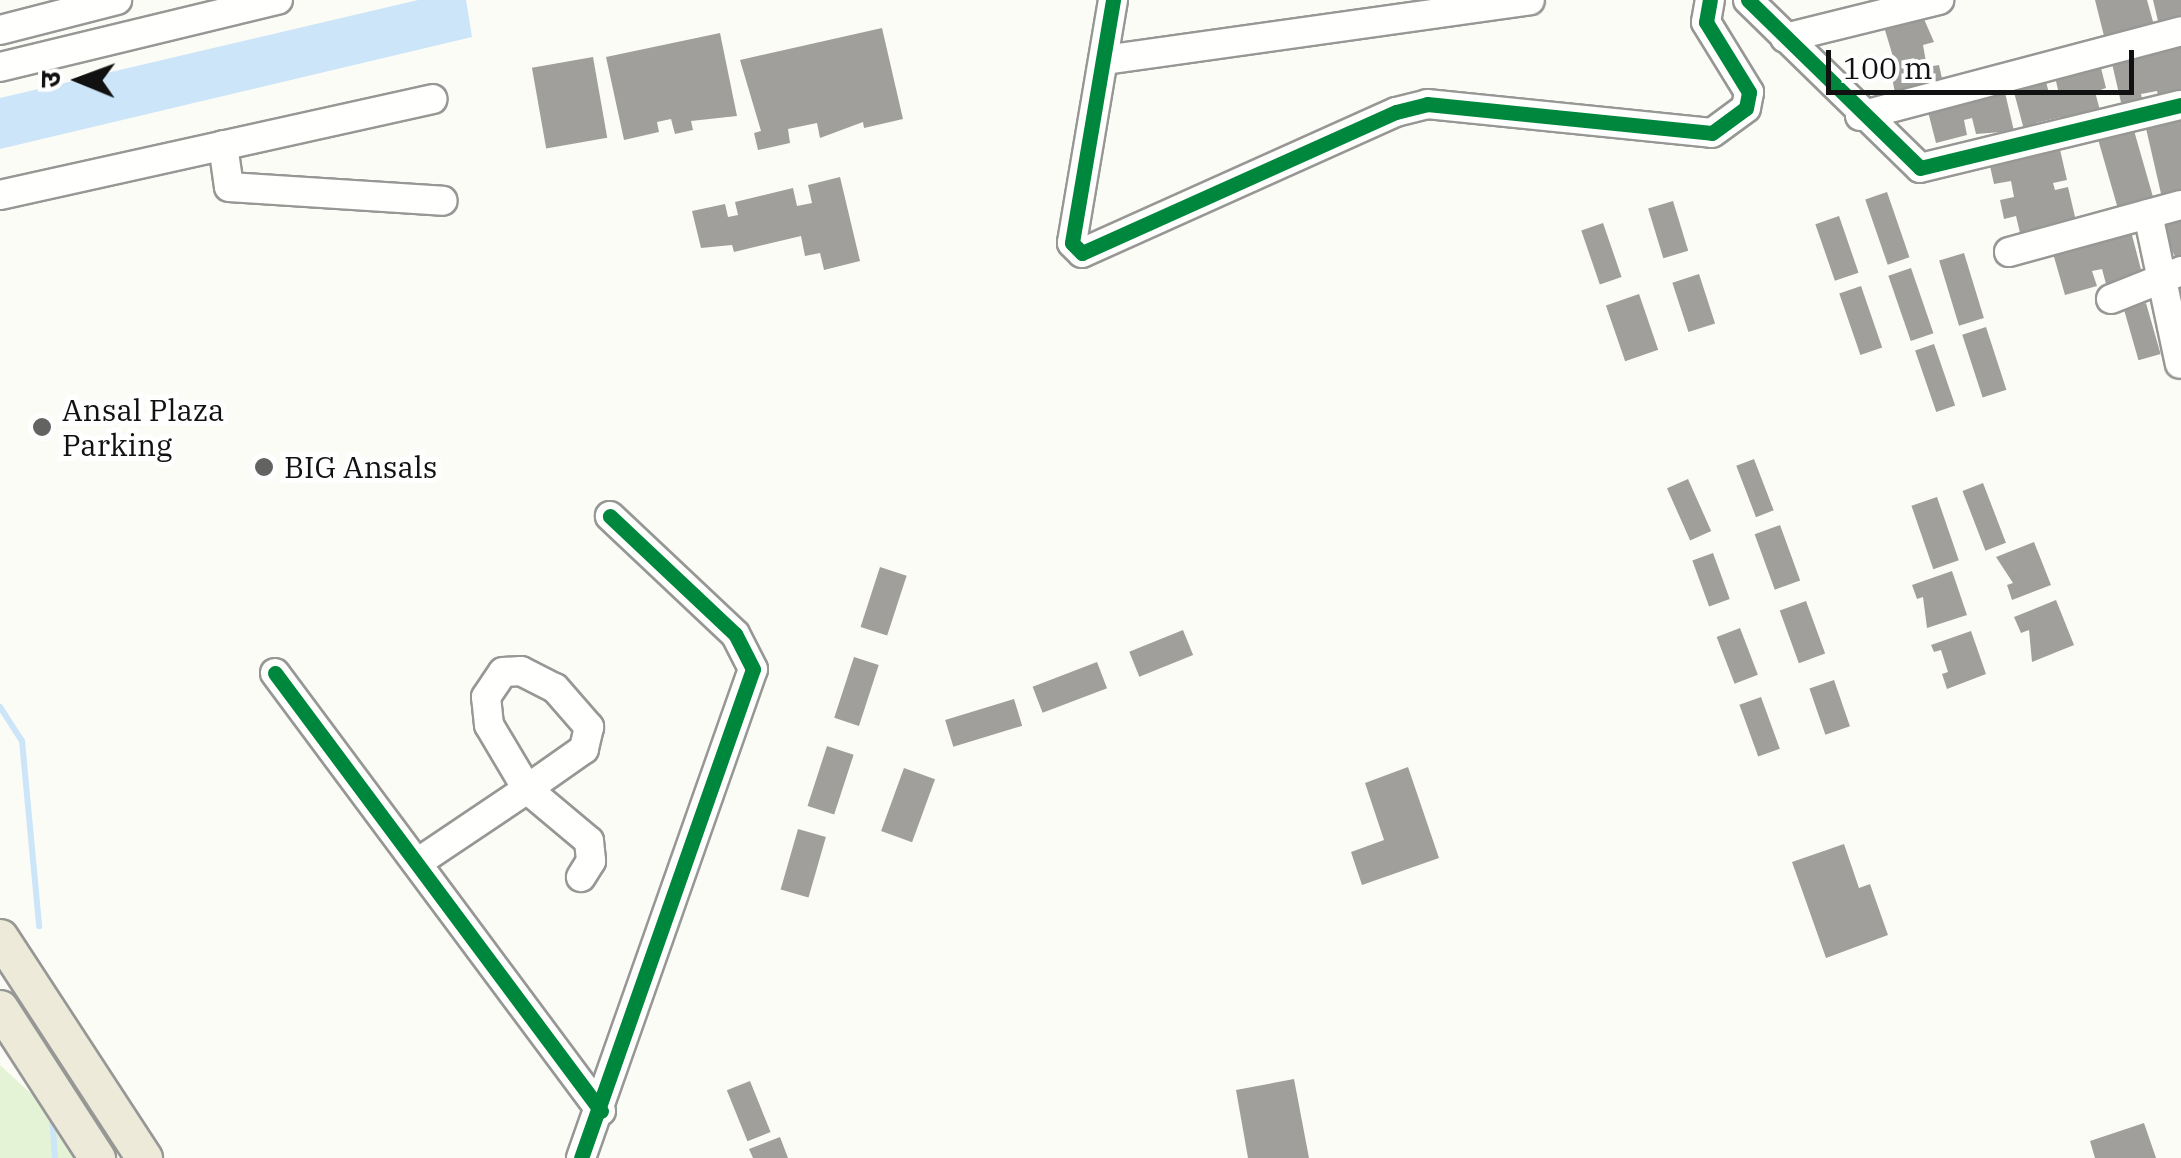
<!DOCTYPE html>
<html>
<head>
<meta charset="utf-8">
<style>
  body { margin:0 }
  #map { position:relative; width:2181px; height:1158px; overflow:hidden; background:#fcfcf7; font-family:"IBM Plex Serif","Noto Sans Devanagari",serif }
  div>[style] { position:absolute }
  .green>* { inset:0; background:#e4f3d6 }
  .water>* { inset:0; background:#cce5f8 }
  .stream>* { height:6px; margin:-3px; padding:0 3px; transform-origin:3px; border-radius:3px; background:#cce5f8 }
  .building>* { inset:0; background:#a09f9c; transform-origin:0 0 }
  .roads { filter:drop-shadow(2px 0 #979795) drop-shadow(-2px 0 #979795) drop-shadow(0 2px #979795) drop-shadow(0 -2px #979795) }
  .minor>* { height:28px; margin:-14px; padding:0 14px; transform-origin:14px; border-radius:14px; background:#fffffe }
  .major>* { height:35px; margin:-17.5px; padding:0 17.5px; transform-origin:17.5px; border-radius:17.5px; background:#eeeada }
  .cycleway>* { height:15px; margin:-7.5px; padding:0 7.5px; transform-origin:7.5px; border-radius:7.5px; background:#00873e }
  .dots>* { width:28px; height:28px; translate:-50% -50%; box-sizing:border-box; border:5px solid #fff; border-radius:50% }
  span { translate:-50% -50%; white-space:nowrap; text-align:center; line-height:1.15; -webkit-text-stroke:10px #fff; paint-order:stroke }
  .poi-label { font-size:30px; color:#111 }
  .left { translate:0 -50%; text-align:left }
  .north { position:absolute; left:30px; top:30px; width:100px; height:100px; -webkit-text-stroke:8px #fff; paint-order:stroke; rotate:271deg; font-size:28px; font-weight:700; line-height:40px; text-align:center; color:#111 }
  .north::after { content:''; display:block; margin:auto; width:35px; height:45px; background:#111; clip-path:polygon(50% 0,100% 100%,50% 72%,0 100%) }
  .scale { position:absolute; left:1826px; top:50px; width:308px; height:45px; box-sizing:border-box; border:5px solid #111; border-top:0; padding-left:12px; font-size:30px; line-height:35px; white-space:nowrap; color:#111; -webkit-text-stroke:8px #fff; paint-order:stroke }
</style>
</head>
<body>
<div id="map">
  <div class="green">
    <i style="clip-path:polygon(0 1065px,38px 1100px,76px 1158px,0 1158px)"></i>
  </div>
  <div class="water">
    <i style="clip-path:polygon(418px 0,466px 0,472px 37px,0 149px,0 98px)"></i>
  </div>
  <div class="stream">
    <i style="left:0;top:707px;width:40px;rotate:57.1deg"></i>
    <i style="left:22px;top:741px;width:186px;rotate:84.7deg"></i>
    <i style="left:52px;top:1114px;width:44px;rotate:86.1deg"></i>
  </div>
  <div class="building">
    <i style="clip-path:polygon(2095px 0,2147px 0,2157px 36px,2106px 44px)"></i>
    <i style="clip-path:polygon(2153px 0,2181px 0,2181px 15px,2158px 21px)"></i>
    <i style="clip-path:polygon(1927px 8px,1924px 19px,1934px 42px,1923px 45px,1927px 67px,1939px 65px,1943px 83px,1895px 93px,1889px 62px,1894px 60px,1881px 17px)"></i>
    <i style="clip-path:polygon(882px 28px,903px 119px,864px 128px,863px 122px,820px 138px,817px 123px,788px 129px,790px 143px,758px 150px,754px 133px,761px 131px,740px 60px)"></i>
    <i style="clip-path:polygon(720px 33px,737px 116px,691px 121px,693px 130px,675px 134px,671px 119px,657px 122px,659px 132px,624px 140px,606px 57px)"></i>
    <i style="clip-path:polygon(2181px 35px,2181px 98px,2160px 103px,2157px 91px,2141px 94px,2144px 107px,2123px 111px,2110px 55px)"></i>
    <i style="clip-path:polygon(2098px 56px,2106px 88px,2095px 92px,2103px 121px,2065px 131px,2061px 117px,2036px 123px,2040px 138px,2027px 141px,2011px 81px,2043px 71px,2049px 93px,2058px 90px,2053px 68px)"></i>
    <i style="left:593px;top:57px;width:82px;height:62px;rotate:80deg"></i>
    <i style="clip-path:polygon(2003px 84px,2014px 131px,1976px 134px,1972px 118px,1964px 120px,1967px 135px,1936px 143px,1926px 104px)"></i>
    <i style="clip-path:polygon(2181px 115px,2181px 194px,2162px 198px,2145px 124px)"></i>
    <i style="left:2133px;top:127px;width:78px;height:37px;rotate:74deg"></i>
    <i style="clip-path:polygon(2058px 141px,2067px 180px,2053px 183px,2055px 190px,2068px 187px,2076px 221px,2020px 233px,2016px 216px,2004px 219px,2000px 200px,2014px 197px,2011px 181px,1994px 184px,1988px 157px)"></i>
    <i style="clip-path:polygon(840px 177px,860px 261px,824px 270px,820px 253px,805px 256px,801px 236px,734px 252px,732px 245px,701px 248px,692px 211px,725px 204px,728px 217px,738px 215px,735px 202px,793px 188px,797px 206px,812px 203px,808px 185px)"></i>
    <i style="left:1887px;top:192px;width:69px;height:23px;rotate:71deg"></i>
    <i style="left:1673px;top:201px;width:52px;height:26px;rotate:73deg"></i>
    <i style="clip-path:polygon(2160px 214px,2181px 216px,2181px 269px,2168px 242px)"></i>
    <i style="left:1839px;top:216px;width:60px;height:25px;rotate:71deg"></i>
    <i style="clip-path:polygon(2128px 220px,2143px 277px,2109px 295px,2102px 269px,2092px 271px,2097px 286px,2065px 295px,2052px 250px)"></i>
    <i style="left:1603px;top:223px;width:57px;height:23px;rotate:71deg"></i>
    <i style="left:1964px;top:253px;width:68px;height:26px;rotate:73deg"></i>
    <i style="left:1911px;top:268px;width:69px;height:24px;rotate:71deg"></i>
    <i style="left:1699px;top:274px;width:52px;height:28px;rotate:72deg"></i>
    <i style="left:1861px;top:286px;width:65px;height:23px;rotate:71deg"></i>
    <i style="left:1639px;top:294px;width:59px;height:35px;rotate:71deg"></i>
    <i style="left:2146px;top:303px;width:53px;height:23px;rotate:74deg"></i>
    <i style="left:1986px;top:327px;width:66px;height:25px;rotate:72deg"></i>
    <i style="left:1934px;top:344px;width:65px;height:20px;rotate:71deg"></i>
    <i style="left:1754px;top:459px;width:55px;height:19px;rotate:69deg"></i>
    <i style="left:1688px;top:479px;width:57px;height:23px;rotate:66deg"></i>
    <i style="left:1983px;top:483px;width:64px;height:22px;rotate:69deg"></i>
    <i style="left:1937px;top:497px;width:67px;height:27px;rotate:71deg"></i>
    <i style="left:1780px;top:525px;width:59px;height:27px;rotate:70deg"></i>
    <i style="clip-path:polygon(2034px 542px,2051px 585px,2012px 600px,2007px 585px,2013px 583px,1996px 557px)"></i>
    <i style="left:1713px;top:553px;width:49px;height:22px;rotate:70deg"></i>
    <i style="left:880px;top:567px;width:28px;height:63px;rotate:18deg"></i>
    <i style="clip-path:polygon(1952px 571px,1967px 615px,1927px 628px,1923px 597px,1917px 599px,1912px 585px)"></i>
    <i style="clip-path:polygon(2056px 600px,2074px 645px,2032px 662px,2029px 630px,2021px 633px,2014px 617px)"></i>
    <i style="left:1806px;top:601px;width:56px;height:28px;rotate:70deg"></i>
    <i style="left:1740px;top:628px;width:50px;height:25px;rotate:69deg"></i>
    <i style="left:1183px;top:630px;width:27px;height:58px;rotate:68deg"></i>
    <i style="clip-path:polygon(1971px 631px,1986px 674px,1947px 689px,1942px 674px,1948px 672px,1941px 650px,1934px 652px,1931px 645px)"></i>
    <i style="left:854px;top:657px;width:26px;height:64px;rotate:18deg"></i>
    <i style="left:1097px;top:662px;width:28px;height:69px;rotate:69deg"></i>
    <i style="left:1834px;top:680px;width:49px;height:26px;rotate:71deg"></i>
    <i style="left:1761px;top:697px;width:55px;height:23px;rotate:70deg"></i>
    <i style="left:1014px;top:699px;width:28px;height:72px;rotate:73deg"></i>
    <i style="left:827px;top:746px;width:28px;height:63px;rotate:18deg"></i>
    <i style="clip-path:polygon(1408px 767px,1439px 858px,1362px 885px,1351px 852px,1384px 840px,1365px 783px)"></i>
    <i style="left:904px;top:768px;width:33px;height:67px;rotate:20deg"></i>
    <i style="left:798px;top:829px;width:29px;height:63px;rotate:16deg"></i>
    <i style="clip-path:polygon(1844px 844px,1859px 888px,1870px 884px,1888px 935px,1826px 958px,1792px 862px)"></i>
    <i style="clip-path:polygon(1294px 1079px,1309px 1158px,1248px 1158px,1236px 1090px)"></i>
    <i style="left:750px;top:1081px;width:55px;height:25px;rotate:68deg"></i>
    <i style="clip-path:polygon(2144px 1123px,2156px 1158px,2095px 1158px,2090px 1141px)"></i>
    <i style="clip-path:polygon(780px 1137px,788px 1158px,753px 1158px,749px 1149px)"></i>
  </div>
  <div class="roads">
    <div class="minor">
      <i style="left:1113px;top:0;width:246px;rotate:99.6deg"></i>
      <i style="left:1072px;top:243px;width:14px;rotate:45deg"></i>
      <i style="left:1082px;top:253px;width:344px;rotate:-24.2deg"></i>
      <i style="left:1396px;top:112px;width:32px;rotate:-14deg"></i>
      <i style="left:1427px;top:104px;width:286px;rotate:5.8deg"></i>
      <i style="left:1712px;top:133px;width:42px;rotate:-36.3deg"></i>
      <i style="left:1746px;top:108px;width:16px;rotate:-79deg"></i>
      <i style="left:1749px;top:92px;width:82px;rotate:-121.6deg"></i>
      <i style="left:1706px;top:22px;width:22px;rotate:-80deg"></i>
      <i style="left:1748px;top:0;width:240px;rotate:44.3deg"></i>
      <i style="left:1920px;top:168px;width:268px;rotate:-13.6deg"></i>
      <i style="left:0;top:30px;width:121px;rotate:-14.4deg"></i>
      <i style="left:1785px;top:38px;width:159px;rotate:-13.9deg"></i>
      <i style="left:1105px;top:60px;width:429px;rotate:-8deg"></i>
      <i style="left:0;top:67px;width:286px;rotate:-13.6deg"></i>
      <i style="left:1860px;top:116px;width:332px;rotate:-14.8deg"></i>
      <i style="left:223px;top:145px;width:42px;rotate:81.9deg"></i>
      <i style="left:229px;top:187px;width:214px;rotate:3.7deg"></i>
      <i style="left:0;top:195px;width:443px;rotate:-12.5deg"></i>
      <i style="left:2148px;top:214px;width:153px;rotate:78deg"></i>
      <i style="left:2009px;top:252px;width:178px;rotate:-15.3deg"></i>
      <i style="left:2111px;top:299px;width:75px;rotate:-21.8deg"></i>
      <i style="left:275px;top:673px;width:546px;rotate:53.34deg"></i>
      <i style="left:417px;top:863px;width:133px;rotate:-33.9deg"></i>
      <i style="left:527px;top:789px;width:74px;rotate:-120.7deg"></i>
      <i style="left:489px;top:725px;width:28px;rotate:-96deg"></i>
      <i style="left:486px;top:697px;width:30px;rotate:-56deg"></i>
      <i style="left:503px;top:672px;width:18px;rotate:-3deg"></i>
      <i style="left:521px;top:671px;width:38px;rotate:27deg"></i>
      <i style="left:555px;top:688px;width:52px;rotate:48.9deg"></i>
      <i style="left:589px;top:727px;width:23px;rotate:103deg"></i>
      <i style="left:584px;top:749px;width:70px;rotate:144.9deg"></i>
      <i style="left:527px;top:789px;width:81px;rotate:40deg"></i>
      <i style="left:589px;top:841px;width:20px;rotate:84deg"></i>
      <i style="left:591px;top:861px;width:19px;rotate:122deg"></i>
      <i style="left:581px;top:1158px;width:518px;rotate:-70.62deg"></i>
      <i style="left:753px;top:669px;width:39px;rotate:-117deg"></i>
      <i style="left:735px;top:634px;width:172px;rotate:-136.7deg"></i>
    </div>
    <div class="major">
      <i style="left:0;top:937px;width:264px;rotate:56.9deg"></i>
      <i style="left:0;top:1008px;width:179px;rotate:57.1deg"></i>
    </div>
  </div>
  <div class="cycleway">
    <i style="left:1113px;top:0;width:246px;rotate:99.6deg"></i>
    <i style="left:1072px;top:243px;width:14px;rotate:45deg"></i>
    <i style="left:1082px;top:253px;width:344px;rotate:-24.2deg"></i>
    <i style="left:1396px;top:112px;width:32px;rotate:-14deg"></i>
    <i style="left:1427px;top:104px;width:286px;rotate:5.8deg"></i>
    <i style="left:1712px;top:133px;width:42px;rotate:-36.3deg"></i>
    <i style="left:1746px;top:108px;width:16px;rotate:-79deg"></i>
    <i style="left:1749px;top:92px;width:82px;rotate:-121.6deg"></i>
    <i style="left:1706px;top:22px;width:22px;rotate:-80deg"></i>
    <i style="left:1748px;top:0;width:240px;rotate:44.3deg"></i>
    <i style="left:1920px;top:168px;width:268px;rotate:-13.6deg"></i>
    <i style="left:275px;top:673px;width:546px;rotate:53.34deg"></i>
    <i style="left:581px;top:1158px;width:518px;rotate:-70.62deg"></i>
    <i style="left:753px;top:669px;width:39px;rotate:-117deg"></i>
    <i style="left:735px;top:634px;width:172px;rotate:-136.7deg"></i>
  </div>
  <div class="dots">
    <i style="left:42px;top:427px;background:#636362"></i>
    <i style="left:264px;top:467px;background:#636362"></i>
  </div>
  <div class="poi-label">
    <span class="left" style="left:62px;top:427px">Ansal Plaza<br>Parking</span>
    <span class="left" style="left:284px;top:467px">BIG Ansals</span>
  </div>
  <div class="north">उ</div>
  <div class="scale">100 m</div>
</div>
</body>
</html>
